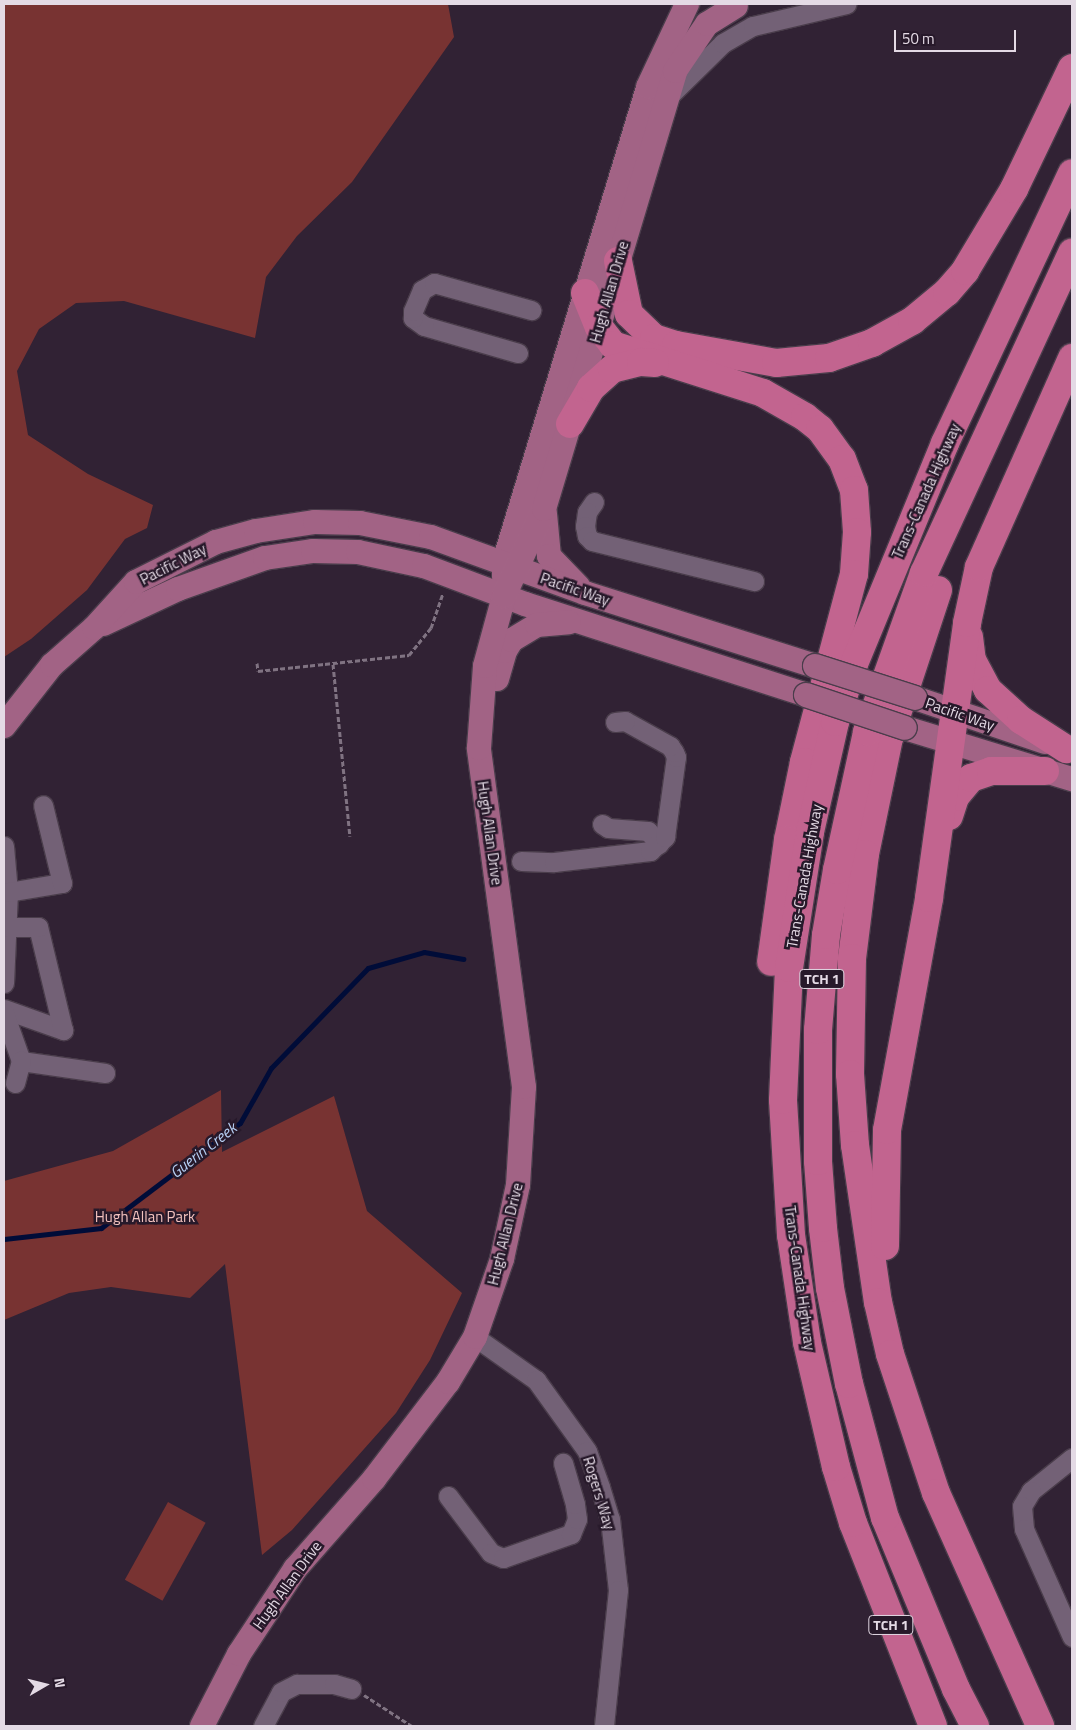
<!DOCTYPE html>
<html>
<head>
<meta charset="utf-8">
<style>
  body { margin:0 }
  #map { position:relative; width:1076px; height:1730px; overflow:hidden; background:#312234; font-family:"Titillium Web",sans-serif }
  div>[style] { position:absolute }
  .green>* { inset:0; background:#783332; transform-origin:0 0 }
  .stream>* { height:5px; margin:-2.5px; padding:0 2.5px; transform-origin:2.5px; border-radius:2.5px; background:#000c38 }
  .path>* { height:3px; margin-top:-1.5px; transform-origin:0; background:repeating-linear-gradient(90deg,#807382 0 5px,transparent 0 7.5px) }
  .roads { filter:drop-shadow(1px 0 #4a3d4b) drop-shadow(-1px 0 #4a3d4b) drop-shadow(0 1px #4a3d4b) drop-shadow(0 -1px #4a3d4b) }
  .minor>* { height:19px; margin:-9.5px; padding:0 9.5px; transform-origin:9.5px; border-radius:9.5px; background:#736176 }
  .major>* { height:24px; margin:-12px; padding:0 12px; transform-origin:12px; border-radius:12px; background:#a26385 }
  .highway>* { height:28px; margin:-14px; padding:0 14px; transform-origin:14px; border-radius:14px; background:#c2648f }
  .bridges { filter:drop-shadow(1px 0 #4a3d4b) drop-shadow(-1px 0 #4a3d4b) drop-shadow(0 1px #4a3d4b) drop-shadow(0 -1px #4a3d4b) }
  .major-bridge>* { height:24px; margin:-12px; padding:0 12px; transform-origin:12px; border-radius:12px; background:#a26385 }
  span { translate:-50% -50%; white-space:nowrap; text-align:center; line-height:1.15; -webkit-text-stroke:5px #27192a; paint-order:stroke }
  .shield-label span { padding:1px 4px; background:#27192a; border:1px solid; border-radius:4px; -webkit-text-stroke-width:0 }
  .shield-label { font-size:14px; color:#e4dae5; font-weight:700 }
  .street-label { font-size:15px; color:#e4dae5 }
  .park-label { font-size:15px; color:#f3c2be }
  .water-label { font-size:16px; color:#b8d0f5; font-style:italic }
  .frame { position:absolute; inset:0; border:5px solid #e4dae5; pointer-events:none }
  .north { position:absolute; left:20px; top:1660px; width:50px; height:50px; -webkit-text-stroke:4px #27192a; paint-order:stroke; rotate:82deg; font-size:14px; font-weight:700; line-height:20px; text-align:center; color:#e4dae5 }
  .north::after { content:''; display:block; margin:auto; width:18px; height:22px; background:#e4dae5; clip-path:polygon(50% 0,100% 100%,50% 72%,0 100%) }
  .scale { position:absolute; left:894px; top:30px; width:122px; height:22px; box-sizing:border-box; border:2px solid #e4dae5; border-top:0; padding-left:6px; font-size:15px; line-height:18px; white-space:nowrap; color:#e4dae5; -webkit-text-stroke:4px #27192a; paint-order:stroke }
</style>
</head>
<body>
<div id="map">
  <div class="green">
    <i style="clip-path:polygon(4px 4px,448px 4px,454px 37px,352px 182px,297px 236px,266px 277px,255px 338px,124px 301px,76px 303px,39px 329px,17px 371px,28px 435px,88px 474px,153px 505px,147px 528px,125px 539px,87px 590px,31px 639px,4px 657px)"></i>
    <i style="clip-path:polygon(221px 1090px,222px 1152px,334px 1096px,367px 1211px,462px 1293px,430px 1360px,396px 1413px,292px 1530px,262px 1555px,225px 1264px,190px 1298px,111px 1287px,69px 1293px,4px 1320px,4px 1181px,113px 1151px)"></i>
    <i style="left:168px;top:1502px;width:43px;height:89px;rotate:29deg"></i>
  </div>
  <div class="stream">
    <i style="left:4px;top:1239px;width:98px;rotate:-6.5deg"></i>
    <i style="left:101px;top:1228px;width:174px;rotate:-37.1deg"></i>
    <i style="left:240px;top:1123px;width:63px;rotate:-60.6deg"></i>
    <i style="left:271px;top:1068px;width:139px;rotate:-45.9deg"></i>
    <i style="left:368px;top:968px;width:58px;rotate:-15.9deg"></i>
    <i style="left:424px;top:952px;width:40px;rotate:10deg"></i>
  </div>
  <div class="path">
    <i style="left:257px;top:663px;width:8px;rotate:83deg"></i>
    <i style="left:258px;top:671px;width:152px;rotate:-6deg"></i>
    <i style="left:409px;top:655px;width:35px;rotate:-51deg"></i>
    <i style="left:431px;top:628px;width:37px;rotate:-71deg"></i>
    <i style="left:333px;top:664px;width:173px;rotate:84.4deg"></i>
    <i style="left:364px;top:1695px;width:57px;rotate:32.9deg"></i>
  </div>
  <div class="roads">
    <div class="minor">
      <i style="left:668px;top:97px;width:77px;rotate:-44.5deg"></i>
      <i style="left:723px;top:43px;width:34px;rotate:-30deg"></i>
      <i style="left:753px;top:26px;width:96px;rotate:-13.3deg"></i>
      <i style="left:518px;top:353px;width:98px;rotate:-164deg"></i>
      <i style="left:424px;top:326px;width:14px;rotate:-144deg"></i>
      <i style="left:413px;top:318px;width:7px;rotate:-90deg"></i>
      <i style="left:413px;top:311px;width:23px;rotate:-67deg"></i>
      <i style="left:422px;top:290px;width:14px;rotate:-30deg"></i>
      <i style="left:434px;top:283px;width:101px;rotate:15.6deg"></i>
      <i style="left:594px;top:502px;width:12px;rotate:125deg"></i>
      <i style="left:587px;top:512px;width:14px;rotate:98deg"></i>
      <i style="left:585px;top:526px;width:10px;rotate:79deg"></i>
      <i style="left:587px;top:536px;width:7px;rotate:45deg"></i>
      <i style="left:592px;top:541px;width:167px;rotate:13.9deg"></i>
      <i style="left:602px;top:824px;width:7px;rotate:34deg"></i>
      <i style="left:608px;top:828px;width:40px;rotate:4.3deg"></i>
      <i style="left:648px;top:831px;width:17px;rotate:50deg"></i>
      <i style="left:4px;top:846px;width:46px;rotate:85deg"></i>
      <i style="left:8px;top:892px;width:91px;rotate:92.5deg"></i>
      <i style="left:521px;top:861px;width:33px;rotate:2deg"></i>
      <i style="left:554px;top:862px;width:97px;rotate:-6.5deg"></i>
      <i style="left:650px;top:851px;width:21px;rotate:-43deg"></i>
      <i style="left:665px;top:837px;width:81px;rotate:-82.2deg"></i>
      <i style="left:676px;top:757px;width:5px;rotate:-112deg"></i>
      <i style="left:674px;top:752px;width:7px;rotate:-124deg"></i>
      <i style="left:670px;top:746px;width:51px;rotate:-150.9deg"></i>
      <i style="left:625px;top:721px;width:10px;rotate:174deg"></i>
      <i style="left:8px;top:892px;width:55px;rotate:-9.5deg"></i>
      <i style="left:62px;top:883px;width:80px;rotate:-103.7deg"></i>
      <i style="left:4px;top:1009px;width:63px;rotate:19.6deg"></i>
      <i style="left:63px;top:1030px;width:106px;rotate:-103.6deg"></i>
      <i style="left:38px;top:927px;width:31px;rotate:180deg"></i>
      <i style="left:4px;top:1013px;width:51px;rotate:70.5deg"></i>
      <i style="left:21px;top:1061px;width:85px;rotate:8.1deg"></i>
      <i style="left:15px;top:1083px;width:23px;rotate:-75deg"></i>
      <i style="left:475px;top:1337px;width:75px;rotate:35.2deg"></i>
      <i style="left:536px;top:1380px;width:87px;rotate:54.3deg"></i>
      <i style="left:587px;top:1451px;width:38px;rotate:70deg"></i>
      <i style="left:600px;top:1487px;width:34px;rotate:73deg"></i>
      <i style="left:610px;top:1519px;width:71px;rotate:83.6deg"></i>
      <i style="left:618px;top:1590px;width:137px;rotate:95.9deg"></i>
      <i style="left:1072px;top:1458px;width:53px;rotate:141.2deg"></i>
      <i style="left:1031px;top:1491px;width:17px;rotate:121deg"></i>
      <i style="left:1022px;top:1506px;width:23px;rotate:85deg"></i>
      <i style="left:1024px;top:1529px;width:118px;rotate:66deg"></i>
      <i style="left:448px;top:1496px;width:71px;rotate:53deg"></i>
      <i style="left:491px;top:1553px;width:13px;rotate:23deg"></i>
      <i style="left:503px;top:1558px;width:72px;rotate:-19.4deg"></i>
      <i style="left:571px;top:1534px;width:16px;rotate:-68deg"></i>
      <i style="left:577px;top:1519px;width:15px;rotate:-98deg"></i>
      <i style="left:575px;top:1504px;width:43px;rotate:-106.3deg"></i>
      <i style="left:263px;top:1726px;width:38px;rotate:-62deg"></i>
      <i style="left:281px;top:1692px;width:18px;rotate:-27deg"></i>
      <i style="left:297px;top:1684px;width:37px"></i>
      <i style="left:334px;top:1684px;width:18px;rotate:16deg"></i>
    </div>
    <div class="major">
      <i style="left:545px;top:514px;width:42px;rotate:84.6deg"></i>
      <i style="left:549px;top:556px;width:42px;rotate:46deg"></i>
      <i style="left:504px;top:577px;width:15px;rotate:-90deg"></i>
      <i style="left:504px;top:562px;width:496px;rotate:-73.1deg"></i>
      <i style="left:648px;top:87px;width:92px;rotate:-64.8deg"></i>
      <i style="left:103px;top:624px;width:83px;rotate:-25deg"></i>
      <i style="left:178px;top:589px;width:92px;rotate:-19.6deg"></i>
      <i style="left:265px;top:558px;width:49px;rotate:-8.3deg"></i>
      <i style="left:313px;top:551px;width:45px;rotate:1.3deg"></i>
      <i style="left:358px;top:552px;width:67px;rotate:12deg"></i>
      <i style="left:424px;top:566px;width:108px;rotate:20.6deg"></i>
      <i style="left:525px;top:604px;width:295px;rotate:17.9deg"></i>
      <i style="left:497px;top:679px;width:29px;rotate:-74deg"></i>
      <i style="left:505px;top:651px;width:13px;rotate:-58deg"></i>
      <i style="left:512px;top:640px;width:29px;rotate:-31deg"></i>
      <i style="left:537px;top:625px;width:32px;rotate:-5deg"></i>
      <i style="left:915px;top:698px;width:137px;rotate:18.7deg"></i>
      <i style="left:4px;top:726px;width:78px;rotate:-51.8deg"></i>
      <i style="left:52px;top:665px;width:56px;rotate:-41.4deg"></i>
      <i style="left:94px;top:628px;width:62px;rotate:-47.6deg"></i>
      <i style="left:136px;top:582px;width:89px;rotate:-26.6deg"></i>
      <i style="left:216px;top:542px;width:41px;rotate:-15.4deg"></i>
      <i style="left:256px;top:531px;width:60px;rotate:-8.7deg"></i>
      <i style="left:315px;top:522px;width:45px;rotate:1.3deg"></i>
      <i style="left:360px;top:523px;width:72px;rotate:11.2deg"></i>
      <i style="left:431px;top:537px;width:164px;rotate:20deg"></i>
      <i style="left:585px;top:593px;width:241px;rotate:17.6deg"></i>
      <i style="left:905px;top:728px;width:175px;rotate:17deg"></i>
      <i style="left:202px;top:1726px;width:81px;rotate:-62.8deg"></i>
      <i style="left:239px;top:1654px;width:102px;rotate:-56.6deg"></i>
      <i style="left:295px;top:1569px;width:120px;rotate:-48.7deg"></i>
      <i style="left:374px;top:1479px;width:122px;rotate:-52.7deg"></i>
      <i style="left:448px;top:1382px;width:52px;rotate:-59deg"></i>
      <i style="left:475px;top:1337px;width:83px;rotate:-70.9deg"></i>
      <i style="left:502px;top:1259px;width:76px;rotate:-77.8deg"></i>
      <i style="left:518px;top:1185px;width:98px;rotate:-86.5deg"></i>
      <i style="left:524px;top:1087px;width:342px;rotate:-97.6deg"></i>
      <i style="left:479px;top:748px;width:82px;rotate:-85.8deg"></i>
      <i style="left:485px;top:666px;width:73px;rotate:-74.8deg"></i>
      <i style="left:504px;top:596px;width:96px;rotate:-65.3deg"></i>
      <i style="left:544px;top:509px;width:457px;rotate:-73.3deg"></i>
      <i style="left:675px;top:71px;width:57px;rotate:-55.8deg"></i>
      <i style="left:707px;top:24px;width:34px;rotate:-32deg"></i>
    </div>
    <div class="highway">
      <i style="left:618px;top:261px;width:54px;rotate:78.3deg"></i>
      <i style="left:629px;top:314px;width:35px;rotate:44deg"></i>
      <i style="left:654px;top:338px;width:23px;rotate:18deg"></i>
      <i style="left:676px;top:345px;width:102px;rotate:10.2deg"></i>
      <i style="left:776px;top:363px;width:53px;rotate:-5.4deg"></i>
      <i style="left:829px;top:358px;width:46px;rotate:-19.2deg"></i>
      <i style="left:872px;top:343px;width:46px;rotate:-28.8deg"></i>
      <i style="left:912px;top:321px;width:45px;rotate:-39.6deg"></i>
      <i style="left:947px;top:292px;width:28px;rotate:-49deg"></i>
      <i style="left:965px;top:271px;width:96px;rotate:-59.1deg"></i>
      <i style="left:1014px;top:189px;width:134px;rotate:-64.4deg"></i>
      <i style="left:585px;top:293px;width:37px;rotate:68deg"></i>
      <i style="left:599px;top:327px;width:23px;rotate:52deg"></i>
      <i style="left:613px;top:345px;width:157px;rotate:17.7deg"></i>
      <i style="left:763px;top:393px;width:48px;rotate:29.7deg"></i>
      <i style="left:805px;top:417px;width:19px;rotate:39deg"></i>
      <i style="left:820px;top:429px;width:37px;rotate:54deg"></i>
      <i style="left:842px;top:459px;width:33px;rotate:69deg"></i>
      <i style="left:854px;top:490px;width:42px;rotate:85.9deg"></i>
      <i style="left:857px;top:532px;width:42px;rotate:94.1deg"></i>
      <i style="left:854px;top:574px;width:195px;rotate:104.9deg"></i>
      <i style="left:804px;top:762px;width:80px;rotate:101.6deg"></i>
      <i style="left:788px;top:840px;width:123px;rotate:97.9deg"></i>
      <i style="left:570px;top:424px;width:42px;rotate:-59.7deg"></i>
      <i style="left:591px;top:388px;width:28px;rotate:-42deg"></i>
      <i style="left:612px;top:369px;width:30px;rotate:-14deg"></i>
      <i style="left:641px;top:362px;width:14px;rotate:4deg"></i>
      <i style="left:938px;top:590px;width:156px;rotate:108.3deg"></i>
      <i style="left:889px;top:738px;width:118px;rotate:101.7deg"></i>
      <i style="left:865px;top:854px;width:105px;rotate:97.1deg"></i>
      <i style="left:852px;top:958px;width:116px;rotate:91deg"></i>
      <i style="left:850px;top:1074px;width:71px;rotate:86deg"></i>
      <i style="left:855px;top:1145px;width:159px;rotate:81.7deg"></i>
      <i style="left:878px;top:1302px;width:53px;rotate:77deg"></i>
      <i style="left:890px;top:1354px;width:146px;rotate:71.7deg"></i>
      <i style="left:936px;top:1493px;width:255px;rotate:65.9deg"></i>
      <i style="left:969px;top:637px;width:23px;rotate:83deg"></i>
      <i style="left:972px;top:660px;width:34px;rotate:62deg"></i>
      <i style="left:988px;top:690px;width:45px;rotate:42.3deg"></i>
      <i style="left:1021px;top:720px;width:54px;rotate:32.8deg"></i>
      <i style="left:949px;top:816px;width:20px;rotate:-72deg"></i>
      <i style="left:955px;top:797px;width:25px;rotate:-50deg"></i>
      <i style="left:971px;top:778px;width:21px;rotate:-19deg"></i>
      <i style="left:991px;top:771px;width:54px"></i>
      <i style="left:885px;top:1246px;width:116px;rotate:-89deg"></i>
      <i style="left:887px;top:1130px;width:236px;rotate:-79.7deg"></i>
      <i style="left:929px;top:898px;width:278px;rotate:-82.1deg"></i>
      <i style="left:967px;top:623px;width:57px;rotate:-77.9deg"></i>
      <i style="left:979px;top:567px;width:229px;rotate:-66deg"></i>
      <i style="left:933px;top:1726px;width:218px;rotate:-111.5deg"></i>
      <i style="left:853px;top:1523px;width:59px;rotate:-106.9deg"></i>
      <i style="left:836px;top:1467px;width:128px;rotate:-103.1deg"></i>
      <i style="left:807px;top:1342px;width:108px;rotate:-98.5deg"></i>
      <i style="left:791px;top:1235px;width:135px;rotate:-93.4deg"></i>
      <i style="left:783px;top:1100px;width:132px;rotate:-87.4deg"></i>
      <i style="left:789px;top:968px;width:138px;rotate:-81.2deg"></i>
      <i style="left:810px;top:832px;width:113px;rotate:-77.2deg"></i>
      <i style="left:835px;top:722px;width:61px;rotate:-71.9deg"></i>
      <i style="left:854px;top:664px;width:239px;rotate:-67.6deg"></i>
      <i style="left:945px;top:443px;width:298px;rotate:-64.8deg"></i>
      <i style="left:975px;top:1726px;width:42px;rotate:-117.2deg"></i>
      <i style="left:956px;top:1689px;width:185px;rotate:-112.5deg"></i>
      <i style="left:885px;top:1518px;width:139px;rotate:-105deg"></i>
      <i style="left:849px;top:1384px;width:98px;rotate:-101.2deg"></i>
      <i style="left:830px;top:1288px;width:60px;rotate:-96.7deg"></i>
      <i style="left:823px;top:1228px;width:67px;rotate:-94.3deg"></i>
      <i style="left:818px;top:1161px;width:131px;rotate:-90deg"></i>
      <i style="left:818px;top:1030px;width:95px;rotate:-85.2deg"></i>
      <i style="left:826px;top:935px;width:66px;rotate:-80.4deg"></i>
      <i style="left:837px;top:870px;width:141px;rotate:-77.7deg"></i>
      <i style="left:867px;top:732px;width:169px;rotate:-70.3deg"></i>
      <i style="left:924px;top:573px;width:353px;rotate:-65.2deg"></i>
    </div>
  </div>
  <div class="bridges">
    <div class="major-bridge">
      <i style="left:815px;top:666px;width:105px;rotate:17.7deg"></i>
      <i style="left:806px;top:695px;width:104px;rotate:18.4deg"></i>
    </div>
  </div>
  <div class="shield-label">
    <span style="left:822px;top:979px">TCH 1</span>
    <span style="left:891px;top:1625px">TCH 1</span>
  </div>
  <div class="street-label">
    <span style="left:609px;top:292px;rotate:-74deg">Hugh Allan Drive</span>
    <span style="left:926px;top:491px;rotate:-66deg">Trans-Canada Highway</span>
    <span style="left:173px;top:564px;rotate:-27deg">Pacific Way</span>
    <span style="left:575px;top:589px;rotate:19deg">Pacific Way</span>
    <span style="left:960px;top:714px;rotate:19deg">Pacific Way</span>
    <span style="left:490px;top:833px;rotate:82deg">Hugh Allan Drive</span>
    <span style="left:804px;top:876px;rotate:-80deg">Trans-Canada Highway</span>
    <span style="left:505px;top:1234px;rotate:-76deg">Hugh Allan Drive</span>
    <span style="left:800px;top:1278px;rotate:82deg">Trans-Canada Highway</span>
    <span style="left:599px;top:1493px;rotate:73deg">Rogers Way</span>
    <span style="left:287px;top:1585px;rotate:-54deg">Hugh Allan Drive</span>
  </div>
  <div class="park-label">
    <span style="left:145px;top:1217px">Hugh Allan Park</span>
  </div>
  <div class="water-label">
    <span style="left:203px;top:1150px;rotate:-38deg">Guerin Creek</span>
  </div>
  <div class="frame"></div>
  <div class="north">N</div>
  <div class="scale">50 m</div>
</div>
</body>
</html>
